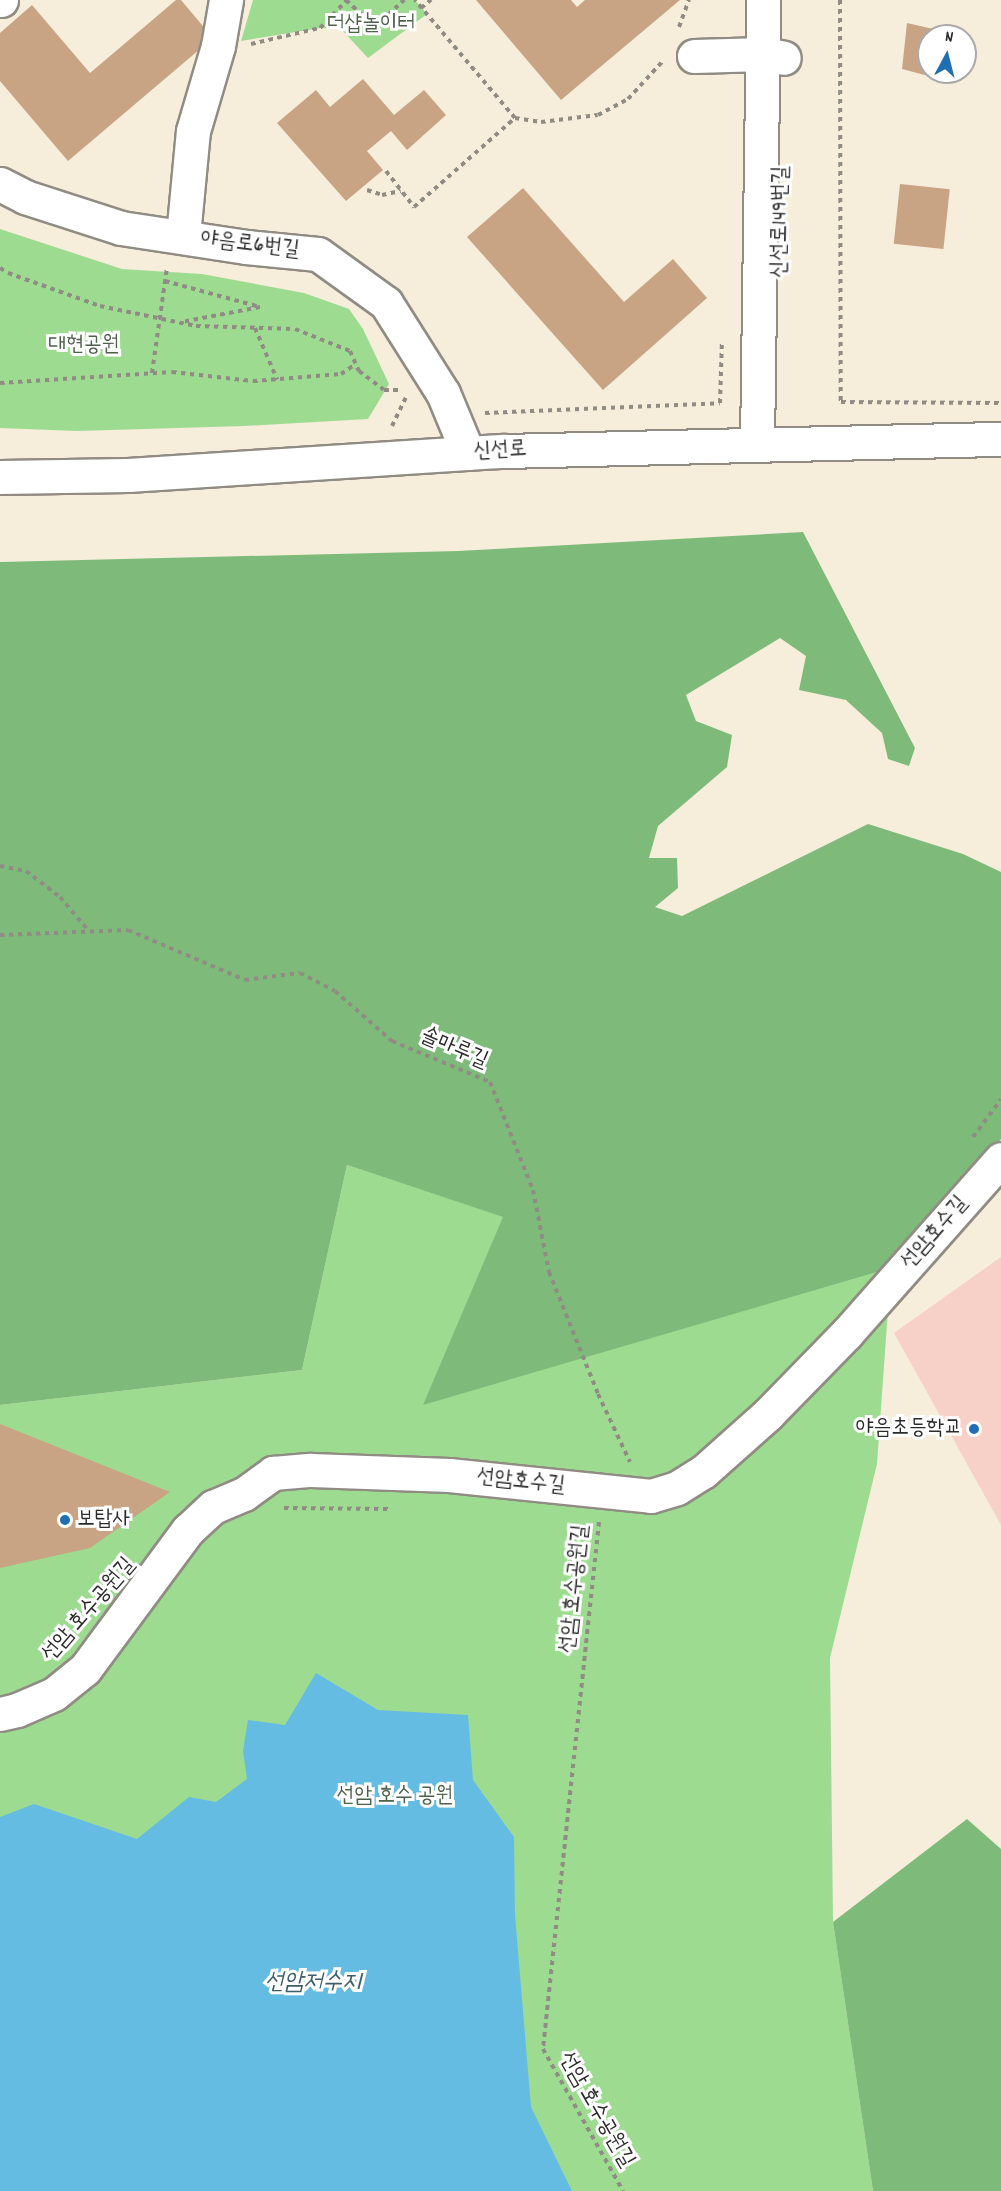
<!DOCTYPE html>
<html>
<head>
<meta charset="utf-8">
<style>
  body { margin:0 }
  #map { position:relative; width:1001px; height:2191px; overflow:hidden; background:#f6eddb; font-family:Dekko,"Poor Story",sans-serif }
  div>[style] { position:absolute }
  .built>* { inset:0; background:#f7d1c7 }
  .green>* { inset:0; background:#9ddb90 }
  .forest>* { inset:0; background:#7ebb7a }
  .water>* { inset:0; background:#65bce2 }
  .building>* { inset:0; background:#c8a484; transform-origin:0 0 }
  .path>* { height:4px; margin-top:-2px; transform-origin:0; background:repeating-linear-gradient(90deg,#908c83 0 4.5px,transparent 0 9px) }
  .roads { filter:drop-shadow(2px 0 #908c83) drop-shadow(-2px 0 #908c83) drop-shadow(0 2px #908c83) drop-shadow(0 -2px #908c83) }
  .minor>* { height:33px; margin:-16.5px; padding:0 16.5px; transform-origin:16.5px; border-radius:16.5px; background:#fff }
  .dots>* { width:16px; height:16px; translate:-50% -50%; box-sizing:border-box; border:3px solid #fff; border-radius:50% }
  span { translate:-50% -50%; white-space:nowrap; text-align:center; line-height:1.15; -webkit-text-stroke:6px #fff; paint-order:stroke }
  .park-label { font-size:22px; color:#4d6049 }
  .street-label { font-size:22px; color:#2b2b2b }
  .poi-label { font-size:22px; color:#2b2b2b }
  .right { translate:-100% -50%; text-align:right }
  .left { translate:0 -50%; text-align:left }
  .water-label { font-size:24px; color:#3f5e6b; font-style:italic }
  .north { position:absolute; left:917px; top:24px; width:60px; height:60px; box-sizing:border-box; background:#fff; border:2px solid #aaa; border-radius:50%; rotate:7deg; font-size:16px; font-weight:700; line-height:24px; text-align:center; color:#2b2b2b }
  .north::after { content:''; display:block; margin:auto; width:21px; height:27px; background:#1f6fb2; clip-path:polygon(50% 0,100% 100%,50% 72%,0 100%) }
</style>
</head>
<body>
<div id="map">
  <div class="built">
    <i style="clip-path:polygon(1001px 1257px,1001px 1525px,894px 1333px)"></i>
  </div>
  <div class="green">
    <i style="clip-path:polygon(253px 0,415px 0,427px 14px,368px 58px,341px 29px,320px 28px,241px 41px)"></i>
    <i style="clip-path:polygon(0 229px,122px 269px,202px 274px,304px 293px,349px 309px,363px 329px,389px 384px,368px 419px,244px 426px,77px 431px,0 428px)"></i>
    <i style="clip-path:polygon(347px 1165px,504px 1217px,424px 1404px,891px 1268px,877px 1464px,830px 1658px,833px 1922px,873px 2191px,0 2191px,0 1405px,302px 1370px)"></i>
  </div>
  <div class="forest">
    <i style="clip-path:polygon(803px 532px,915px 748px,909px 766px,888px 759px,882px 733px,846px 700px,799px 690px,806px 656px,780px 638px,686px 695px,696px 721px,732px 735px,727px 767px,658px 826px,649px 858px,677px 858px,678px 888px,655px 907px,682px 916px,868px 824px,963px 854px,1001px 872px,1001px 1139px,891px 1268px,423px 1405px,503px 1217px,347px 1165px,302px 1370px,0 1405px,0 562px,458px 551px)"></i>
    <i style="clip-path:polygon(967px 1819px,1001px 1849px,1001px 2191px,873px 2191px,833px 1922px)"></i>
  </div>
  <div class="water">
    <i style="clip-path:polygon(316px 1673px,378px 1710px,468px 1715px,473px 1780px,514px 1837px,515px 1915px,531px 2107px,572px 2191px,0 2191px,0 1817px,34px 1804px,137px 1839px,189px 1797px,216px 1802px,247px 1779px,243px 1751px,248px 1720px,285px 1725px)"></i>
  </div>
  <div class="building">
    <i style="clip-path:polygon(176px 0,181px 0,213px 38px,68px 161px,0 81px,0 33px,32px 5px,90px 73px)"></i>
    <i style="clip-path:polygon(476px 0,571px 0,577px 7px,585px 0,680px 0,561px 100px)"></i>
    <i style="clip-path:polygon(907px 23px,942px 31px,941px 36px,929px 36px,929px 72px,937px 72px,936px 78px,902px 69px)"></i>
    <i style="clip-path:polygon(363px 79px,394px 115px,424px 90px,446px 115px,407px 150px,391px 131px,367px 151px,383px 170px,346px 201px,277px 123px,316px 90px,330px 107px)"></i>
    <i style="left:900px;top:184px;width:50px;height:60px;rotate:6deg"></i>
    <i style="clip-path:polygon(523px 188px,624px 302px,673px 259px,707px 298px,603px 390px,467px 237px)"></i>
    <i style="clip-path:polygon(0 1424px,170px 1492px,90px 1548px,0 1568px)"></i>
  </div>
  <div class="path">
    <i style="left:346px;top:0;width:40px;rotate:43deg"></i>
    <i style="left:375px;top:27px;width:40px;rotate:-43deg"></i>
    <i style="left:840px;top:0;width:402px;rotate:89.9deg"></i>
    <i style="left:841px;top:402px;width:160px;rotate:0.4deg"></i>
    <i style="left:421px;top:8px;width:13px;rotate:-39deg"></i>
    <i style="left:679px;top:27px;width:29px;rotate:-70deg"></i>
    <i style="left:251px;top:44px;width:71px;rotate:-13.1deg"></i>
    <i style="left:320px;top:28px;width:39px;rotate:-46deg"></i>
    <i style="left:515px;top:118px;width:26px;rotate:9deg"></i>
    <i style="left:541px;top:122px;width:57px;rotate:-7deg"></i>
    <i style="left:598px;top:115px;width:34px;rotate:-28deg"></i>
    <i style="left:628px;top:99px;width:50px;rotate:-47.4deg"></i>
    <i style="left:386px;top:171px;width:46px;rotate:52.1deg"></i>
    <i style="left:414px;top:207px;width:135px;rotate:-41.4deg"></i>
    <i style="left:515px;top:118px;width:155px;rotate:-130.3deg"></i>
    <i style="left:367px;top:190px;width:16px;rotate:18deg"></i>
    <i style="left:382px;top:195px;width:19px;rotate:-12deg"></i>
    <i style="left:0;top:268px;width:9px;rotate:32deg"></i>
    <i style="left:8px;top:273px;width:98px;rotate:19.7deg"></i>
    <i style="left:100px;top:306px;width:98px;rotate:11.8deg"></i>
    <i style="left:196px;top:326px;width:99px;rotate:1.7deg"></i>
    <i style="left:295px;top:329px;width:59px;rotate:21.8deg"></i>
    <i style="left:350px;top:351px;width:22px;rotate:66deg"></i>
    <i style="left:359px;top:371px;width:31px;rotate:37deg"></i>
    <i style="left:384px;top:390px;width:17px"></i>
    <i style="left:165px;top:281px;width:98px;rotate:15.3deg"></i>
    <i style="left:260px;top:307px;width:80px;rotate:169.2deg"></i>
    <i style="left:255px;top:328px;width:56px;rotate:66.7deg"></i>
    <i style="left:152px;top:373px;width:106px;rotate:-81.9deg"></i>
    <i style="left:0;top:383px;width:172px;rotate:-3.7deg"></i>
    <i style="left:172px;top:372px;width:81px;rotate:6.3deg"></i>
    <i style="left:253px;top:381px;width:88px;rotate:-4.5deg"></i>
    <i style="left:341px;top:374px;width:18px;rotate:-34deg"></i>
    <i style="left:485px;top:413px;width:235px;rotate:-2.4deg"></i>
    <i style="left:720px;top:403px;width:63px;rotate:-88.2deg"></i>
    <i style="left:392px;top:426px;width:32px;rotate:-64deg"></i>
    <i style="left:0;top:866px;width:26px;rotate:11deg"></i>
    <i style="left:26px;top:871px;width:43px;rotate:37.4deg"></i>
    <i style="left:60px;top:897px;width:43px;rotate:49.7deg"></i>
    <i style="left:0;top:935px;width:128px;rotate:-2.2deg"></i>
    <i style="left:128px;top:930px;width:127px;rotate:23.1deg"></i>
    <i style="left:245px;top:980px;width:55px;rotate:-7.3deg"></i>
    <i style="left:300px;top:973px;width:39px;rotate:27deg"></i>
    <i style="left:335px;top:991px;width:76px;rotate:41.3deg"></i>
    <i style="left:392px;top:1041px;width:106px;rotate:22.7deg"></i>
    <i style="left:490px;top:1082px;width:116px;rotate:68.3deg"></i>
    <i style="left:533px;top:1190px;width:84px;rotate:79deg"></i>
    <i style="left:549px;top:1272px;width:131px;rotate:68.1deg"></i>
    <i style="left:598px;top:1394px;width:75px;rotate:64.8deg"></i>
    <i style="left:973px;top:1137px;width:47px;rotate:-53.6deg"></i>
    <i style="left:284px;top:1508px;width:104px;rotate:0.6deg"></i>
    <i style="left:599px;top:1522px;width:530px;rotate:96.07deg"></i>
    <i style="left:543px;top:2049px;width:163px;rotate:60.6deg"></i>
  </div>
  <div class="roads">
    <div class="minor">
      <i style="left:0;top:0;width:1px"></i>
      <i style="left:694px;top:56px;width:70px;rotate:-1.6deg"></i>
      <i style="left:764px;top:54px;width:20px;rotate:11deg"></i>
      <i style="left:0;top:184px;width:28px;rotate:27deg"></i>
      <i style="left:25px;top:197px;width:101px;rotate:17.9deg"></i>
      <i style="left:121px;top:228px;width:126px;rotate:8.6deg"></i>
      <i style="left:246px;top:247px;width:72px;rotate:5.6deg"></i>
      <i style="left:318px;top:254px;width:84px;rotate:35.8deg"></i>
      <i style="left:386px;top:303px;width:107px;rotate:57.7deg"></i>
      <i style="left:443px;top:393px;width:65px;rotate:67.4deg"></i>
      <i style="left:183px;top:236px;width:105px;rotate:-84.6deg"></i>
      <i style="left:193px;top:131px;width:89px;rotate:-73.6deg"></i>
      <i style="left:218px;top:46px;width:47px;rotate:-80.1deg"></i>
      <i style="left:757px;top:444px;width:444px;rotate:-89.2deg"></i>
      <i style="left:0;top:477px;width:128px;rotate:-0.9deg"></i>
      <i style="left:128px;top:475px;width:377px;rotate:-3.7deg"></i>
      <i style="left:504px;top:451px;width:497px;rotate:-1.4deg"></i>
      <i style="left:0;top:1714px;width:17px;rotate:-13deg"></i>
      <i style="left:17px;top:1710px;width:40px;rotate:-23.4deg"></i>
      <i style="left:54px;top:1694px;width:40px;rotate:-39deg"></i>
      <i style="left:85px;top:1669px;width:173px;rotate:-53.5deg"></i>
      <i style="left:188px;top:1530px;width:34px;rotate:-43deg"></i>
      <i style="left:213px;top:1507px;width:34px;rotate:-23deg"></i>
      <i style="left:244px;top:1494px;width:36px;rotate:-36deg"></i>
      <i style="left:273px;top:1473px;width:38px;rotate:-5deg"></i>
      <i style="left:311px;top:1470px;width:138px;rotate:2.1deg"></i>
      <i style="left:449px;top:1475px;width:203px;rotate:5.9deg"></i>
      <i style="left:651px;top:1496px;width:27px;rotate:-17deg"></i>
      <i style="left:677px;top:1488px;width:31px;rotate:-32deg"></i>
      <i style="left:703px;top:1472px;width:87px;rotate:-41.7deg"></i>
      <i style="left:768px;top:1414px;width:113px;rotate:-45.7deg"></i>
      <i style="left:847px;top:1333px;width:232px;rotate:-48.5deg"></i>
    </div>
  </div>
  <div class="dots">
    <i style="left:974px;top:1429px;background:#1f6fb2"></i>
    <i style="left:65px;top:1520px;background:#1f6fb2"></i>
  </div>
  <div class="park-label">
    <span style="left:371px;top:25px">더샵놀이터</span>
    <span style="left:84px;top:346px">대현공원</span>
    <span style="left:395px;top:1797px">선암 호수 공원</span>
  </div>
  <div class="street-label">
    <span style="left:781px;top:222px;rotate:-89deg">신선로149번길</span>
    <span style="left:250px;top:245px;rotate:7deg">야음로6번길</span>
    <span style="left:500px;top:451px;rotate:-3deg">신선로</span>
    <span style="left:454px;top:1049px;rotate:23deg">솔마루길</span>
    <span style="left:935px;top:1233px;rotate:-49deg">선암호수길</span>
    <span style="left:521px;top:1482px;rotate:6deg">선암호수길</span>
    <span style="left:575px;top:1589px;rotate:-84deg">선암 호수공원길</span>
    <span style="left:89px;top:1610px;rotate:-49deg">선암 호수공원길</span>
    <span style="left:596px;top:2110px;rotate:60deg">선암 호수공원길</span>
  </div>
  <div class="poi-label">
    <span class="right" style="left:962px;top:1429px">야음초등학교</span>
    <span class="left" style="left:77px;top:1520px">보탑사</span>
  </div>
  <div class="water-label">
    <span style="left:313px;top:1984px">선암저수지</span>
  </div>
  <div class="north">N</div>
</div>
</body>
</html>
